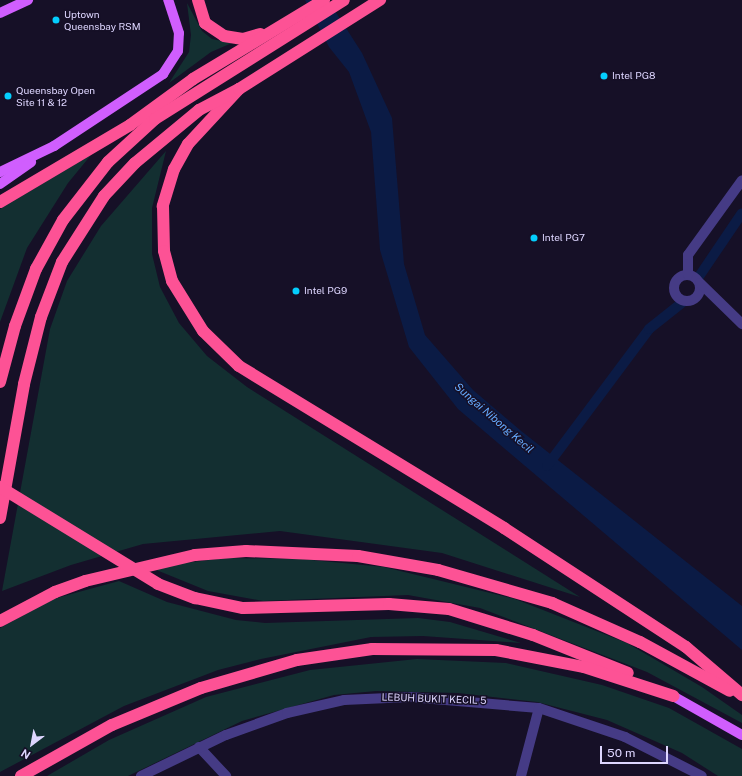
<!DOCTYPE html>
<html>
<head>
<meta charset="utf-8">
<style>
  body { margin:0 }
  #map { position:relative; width:742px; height:776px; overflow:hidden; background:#161027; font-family:"Public Sans",sans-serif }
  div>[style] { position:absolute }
  .green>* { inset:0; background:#132f31 }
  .water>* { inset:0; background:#0b1b45 }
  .canal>* { height:10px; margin:-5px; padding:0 5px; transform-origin:5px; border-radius:5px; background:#0b1b45 }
  .street>* { height:10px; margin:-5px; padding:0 5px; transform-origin:5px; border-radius:5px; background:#453b85 }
  .street>.ring { margin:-5px; padding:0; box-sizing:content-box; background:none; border:10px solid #453b85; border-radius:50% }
  .primary>* { height:10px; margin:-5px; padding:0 5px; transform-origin:5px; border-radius:5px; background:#d05efe }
  .highway>* { height:12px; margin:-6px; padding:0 6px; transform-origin:6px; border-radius:6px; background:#fd5295 }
  .highway-bridge>* { height:12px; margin:-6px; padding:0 6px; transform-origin:6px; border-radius:6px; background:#fd5295 }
  .dots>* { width:11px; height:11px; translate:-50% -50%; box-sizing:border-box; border:2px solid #161027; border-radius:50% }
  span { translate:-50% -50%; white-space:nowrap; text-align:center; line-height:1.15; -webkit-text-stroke:3px #161027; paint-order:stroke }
  .poi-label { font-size:10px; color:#ded6ff }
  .left { translate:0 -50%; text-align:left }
  .street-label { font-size:10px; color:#ded6ff }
  .water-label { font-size:11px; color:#65aafe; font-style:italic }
  .north { position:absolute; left:12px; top:724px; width:40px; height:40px; -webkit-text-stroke:3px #161027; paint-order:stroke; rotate:212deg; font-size:11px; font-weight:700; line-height:16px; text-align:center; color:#ded6ff }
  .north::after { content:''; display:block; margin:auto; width:14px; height:18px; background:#ded6ff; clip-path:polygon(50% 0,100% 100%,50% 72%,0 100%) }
  .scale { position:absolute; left:600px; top:746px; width:68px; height:18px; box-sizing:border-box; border:2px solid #ded6ff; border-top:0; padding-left:5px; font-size:12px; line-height:14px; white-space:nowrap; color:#ded6ff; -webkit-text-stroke:3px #161027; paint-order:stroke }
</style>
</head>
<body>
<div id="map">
  <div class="green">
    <i style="clip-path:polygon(187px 3px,202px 31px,212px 39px,232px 43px,211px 52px,169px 83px,189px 52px,191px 35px)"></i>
    <i style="clip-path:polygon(166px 151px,152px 208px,152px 254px,160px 287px,179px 323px,207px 356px,247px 387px,580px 597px,442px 553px,280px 531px,143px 544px,71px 565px,2px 591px,50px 329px,67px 281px,101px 226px)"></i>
    <i style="clip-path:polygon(91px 155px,68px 183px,27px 248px,0 322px,0 209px)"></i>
    <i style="clip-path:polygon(227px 558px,301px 559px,384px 567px,515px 599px,627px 643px,702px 687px,742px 715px,742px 723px,647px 672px,480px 608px,408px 595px,263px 601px,208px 591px,149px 567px)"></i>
    <i style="clip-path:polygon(119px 581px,167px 602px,236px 620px,265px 623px,418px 618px,450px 622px,521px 643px,423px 636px,371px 637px,261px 659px,218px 670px,124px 706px,0 772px,0 628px,53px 599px)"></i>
    <i style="clip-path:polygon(417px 659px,506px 663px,602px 685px,669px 708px,742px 749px,742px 776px,718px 776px,682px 753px,607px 720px,537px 702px,458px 693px,376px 691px,334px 695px,242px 721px,128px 776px,47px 776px,109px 740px,206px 697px,310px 670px)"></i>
  </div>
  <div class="water">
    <i style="clip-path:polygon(305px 0,328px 0,362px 53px,392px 118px,404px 264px,425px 335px,473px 390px,520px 430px,742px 606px,742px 650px,458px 409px,409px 347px,380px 250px,371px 132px,349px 72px,329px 47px)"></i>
  </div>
  <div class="canal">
    <i style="left:698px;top:278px;width:78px;rotate:-55.9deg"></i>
    <i style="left:547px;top:466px;width:171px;rotate:-53.3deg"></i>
    <i style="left:649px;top:329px;width:43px;rotate:-38.5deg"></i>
  </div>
  <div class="street">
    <i class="ring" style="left:674px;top:275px;width:16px;height:16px"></i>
    <i style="left:688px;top:275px;width:20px;rotate:-90deg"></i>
    <i style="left:688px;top:255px;width:92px;rotate:-54.2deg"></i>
    <i style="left:700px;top:283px;width:59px;rotate:44.3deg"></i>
    <i style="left:199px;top:747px;width:40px;rotate:47deg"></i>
    <i style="left:141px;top:776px;width:94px;rotate:-25.8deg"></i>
    <i style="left:226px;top:735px;width:65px;rotate:-19.8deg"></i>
    <i style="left:287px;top:713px;width:58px;rotate:-12.8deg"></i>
    <i style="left:344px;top:700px;width:66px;rotate:-2.6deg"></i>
    <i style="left:410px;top:697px;width:129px;rotate:4.9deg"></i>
    <i style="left:539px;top:708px;width:91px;rotate:18.6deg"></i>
    <i style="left:625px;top:737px;width:86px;rotate:26.9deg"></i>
    <i style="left:521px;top:776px;width:70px;rotate:-75.2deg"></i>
  </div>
  <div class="primary">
    <i style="left:0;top:13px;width:31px;rotate:-25deg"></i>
    <i style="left:0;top:172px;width:60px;rotate:-25.7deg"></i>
    <i style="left:54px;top:146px;width:131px;rotate:-33.4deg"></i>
    <i style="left:163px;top:74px;width:27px;rotate:-57deg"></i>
    <i style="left:178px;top:51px;width:18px;rotate:-87deg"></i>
    <i style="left:179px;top:33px;width:35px;rotate:-108deg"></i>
    <i style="left:0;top:184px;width:38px;rotate:-35deg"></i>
    <i style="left:673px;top:696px;width:79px;rotate:29.5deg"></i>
  </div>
  <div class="highway">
    <i style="left:198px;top:0;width:24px;rotate:73deg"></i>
    <i style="left:205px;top:23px;width:23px;rotate:34deg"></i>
    <i style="left:224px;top:36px;width:19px;rotate:9deg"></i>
    <i style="left:243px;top:39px;width:18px;rotate:-16deg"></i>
    <i style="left:239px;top:89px;width:75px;rotate:132.8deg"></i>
    <i style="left:188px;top:144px;width:29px;rotate:119deg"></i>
    <i style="left:174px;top:169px;width:39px;rotate:107deg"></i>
    <i style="left:163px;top:206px;width:45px;rotate:88.7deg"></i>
    <i style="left:164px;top:251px;width:31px;rotate:75deg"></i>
    <i style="left:172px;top:281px;width:59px;rotate:58.2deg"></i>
    <i style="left:203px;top:331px;width:50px;rotate:44.2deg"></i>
    <i style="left:239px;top:366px;width:311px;rotate:31.4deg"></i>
    <i style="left:504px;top:528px;width:217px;rotate:33.2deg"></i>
    <i style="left:686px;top:647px;width:74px;rotate:40.6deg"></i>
    <i style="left:0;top:202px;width:151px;rotate:-30.6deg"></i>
    <i style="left:130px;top:125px;width:78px;rotate:-36.1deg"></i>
    <i style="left:193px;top:79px;width:153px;rotate:-31.1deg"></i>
    <i style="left:0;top:382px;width:58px;rotate:-75deg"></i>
    <i style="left:15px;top:326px;width:61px;rotate:-69.8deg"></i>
    <i style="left:36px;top:269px;width:56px;rotate:-61.1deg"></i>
    <i style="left:63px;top:220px;width:73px;rotate:-52.2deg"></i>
    <i style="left:108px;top:162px;width:64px;rotate:-42.5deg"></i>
    <i style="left:155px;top:119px;width:223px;rotate:-32.2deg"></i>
    <i style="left:0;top:518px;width:136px;rotate:-79.8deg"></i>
    <i style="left:24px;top:384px;width:69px;rotate:-75.8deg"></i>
    <i style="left:41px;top:317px;width:59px;rotate:-69.1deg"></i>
    <i style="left:62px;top:262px;width:78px;rotate:-57.5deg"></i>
    <i style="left:104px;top:196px;width:45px;rotate:-46.8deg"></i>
    <i style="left:135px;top:163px;width:83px;rotate:-39.6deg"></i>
    <i style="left:199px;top:110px;width:45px;rotate:-27.7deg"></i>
    <i style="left:239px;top:89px;width:167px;rotate:-32.3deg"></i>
    <i style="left:158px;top:584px;width:40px;rotate:21deg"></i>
    <i style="left:195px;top:598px;width:49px;rotate:11.8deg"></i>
    <i style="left:243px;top:608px;width:146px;rotate:-1.6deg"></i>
    <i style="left:389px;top:604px;width:60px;rotate:4.8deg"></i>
    <i style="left:449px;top:609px;width:88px;rotate:17.2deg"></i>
    <i style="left:533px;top:635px;width:102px;rotate:21.8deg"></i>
    <i style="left:0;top:621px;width:62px;rotate:-27.8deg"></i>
    <i style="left:55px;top:592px;width:32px;rotate:-20deg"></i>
    <i style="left:85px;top:581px;width:113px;rotate:-13.3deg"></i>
    <i style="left:195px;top:555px;width:51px;rotate:-4.5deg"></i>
    <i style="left:246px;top:551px;width:112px;rotate:2.6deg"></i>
    <i style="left:358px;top:556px;width:81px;rotate:9.9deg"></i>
    <i style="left:438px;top:570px;width:119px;rotate:16.1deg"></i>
    <i style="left:552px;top:603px;width:96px;rotate:23.9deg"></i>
    <i style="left:640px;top:642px;width:102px;rotate:28.6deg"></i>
    <i style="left:21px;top:776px;width:104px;rotate:-29.3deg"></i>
    <i style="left:112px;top:725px;width:96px;rotate:-22.6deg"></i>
    <i style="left:201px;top:688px;width:100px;rotate:-16.3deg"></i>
    <i style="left:297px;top:660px;width:76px;rotate:-8.3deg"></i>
    <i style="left:372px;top:649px;width:124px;rotate:0.5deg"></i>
    <i style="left:496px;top:650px;width:90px;rotate:10.9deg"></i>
    <i style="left:584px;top:667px;width:94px;rotate:18deg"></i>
  </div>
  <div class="highway-bridge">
    <i style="left:0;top:487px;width:185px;rotate:31.5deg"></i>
  </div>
  <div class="dots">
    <i style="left:56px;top:20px;background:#04cefd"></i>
    <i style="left:604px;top:76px;background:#04cefd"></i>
    <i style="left:8px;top:96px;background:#04cefd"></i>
    <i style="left:534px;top:238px;background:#04cefd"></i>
    <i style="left:296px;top:291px;background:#04cefd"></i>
  </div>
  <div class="poi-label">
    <span class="left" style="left:64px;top:20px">Uptown<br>Queensbay RSM</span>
    <span class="left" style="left:612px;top:76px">Intel PG8</span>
    <span class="left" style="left:16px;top:96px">Queensbay Open<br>Site 11 &amp; 12</span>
    <span class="left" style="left:542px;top:238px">Intel PG7</span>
    <span class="left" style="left:304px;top:291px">Intel PG9</span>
  </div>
  <div class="street-label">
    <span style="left:434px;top:699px;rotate:2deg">LEBUH BUKIT KECIL 5</span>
  </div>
  <div class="water-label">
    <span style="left:494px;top:418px;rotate:41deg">Sungai Nibong Kecil</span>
  </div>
  <div class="north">N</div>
  <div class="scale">50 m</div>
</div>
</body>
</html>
